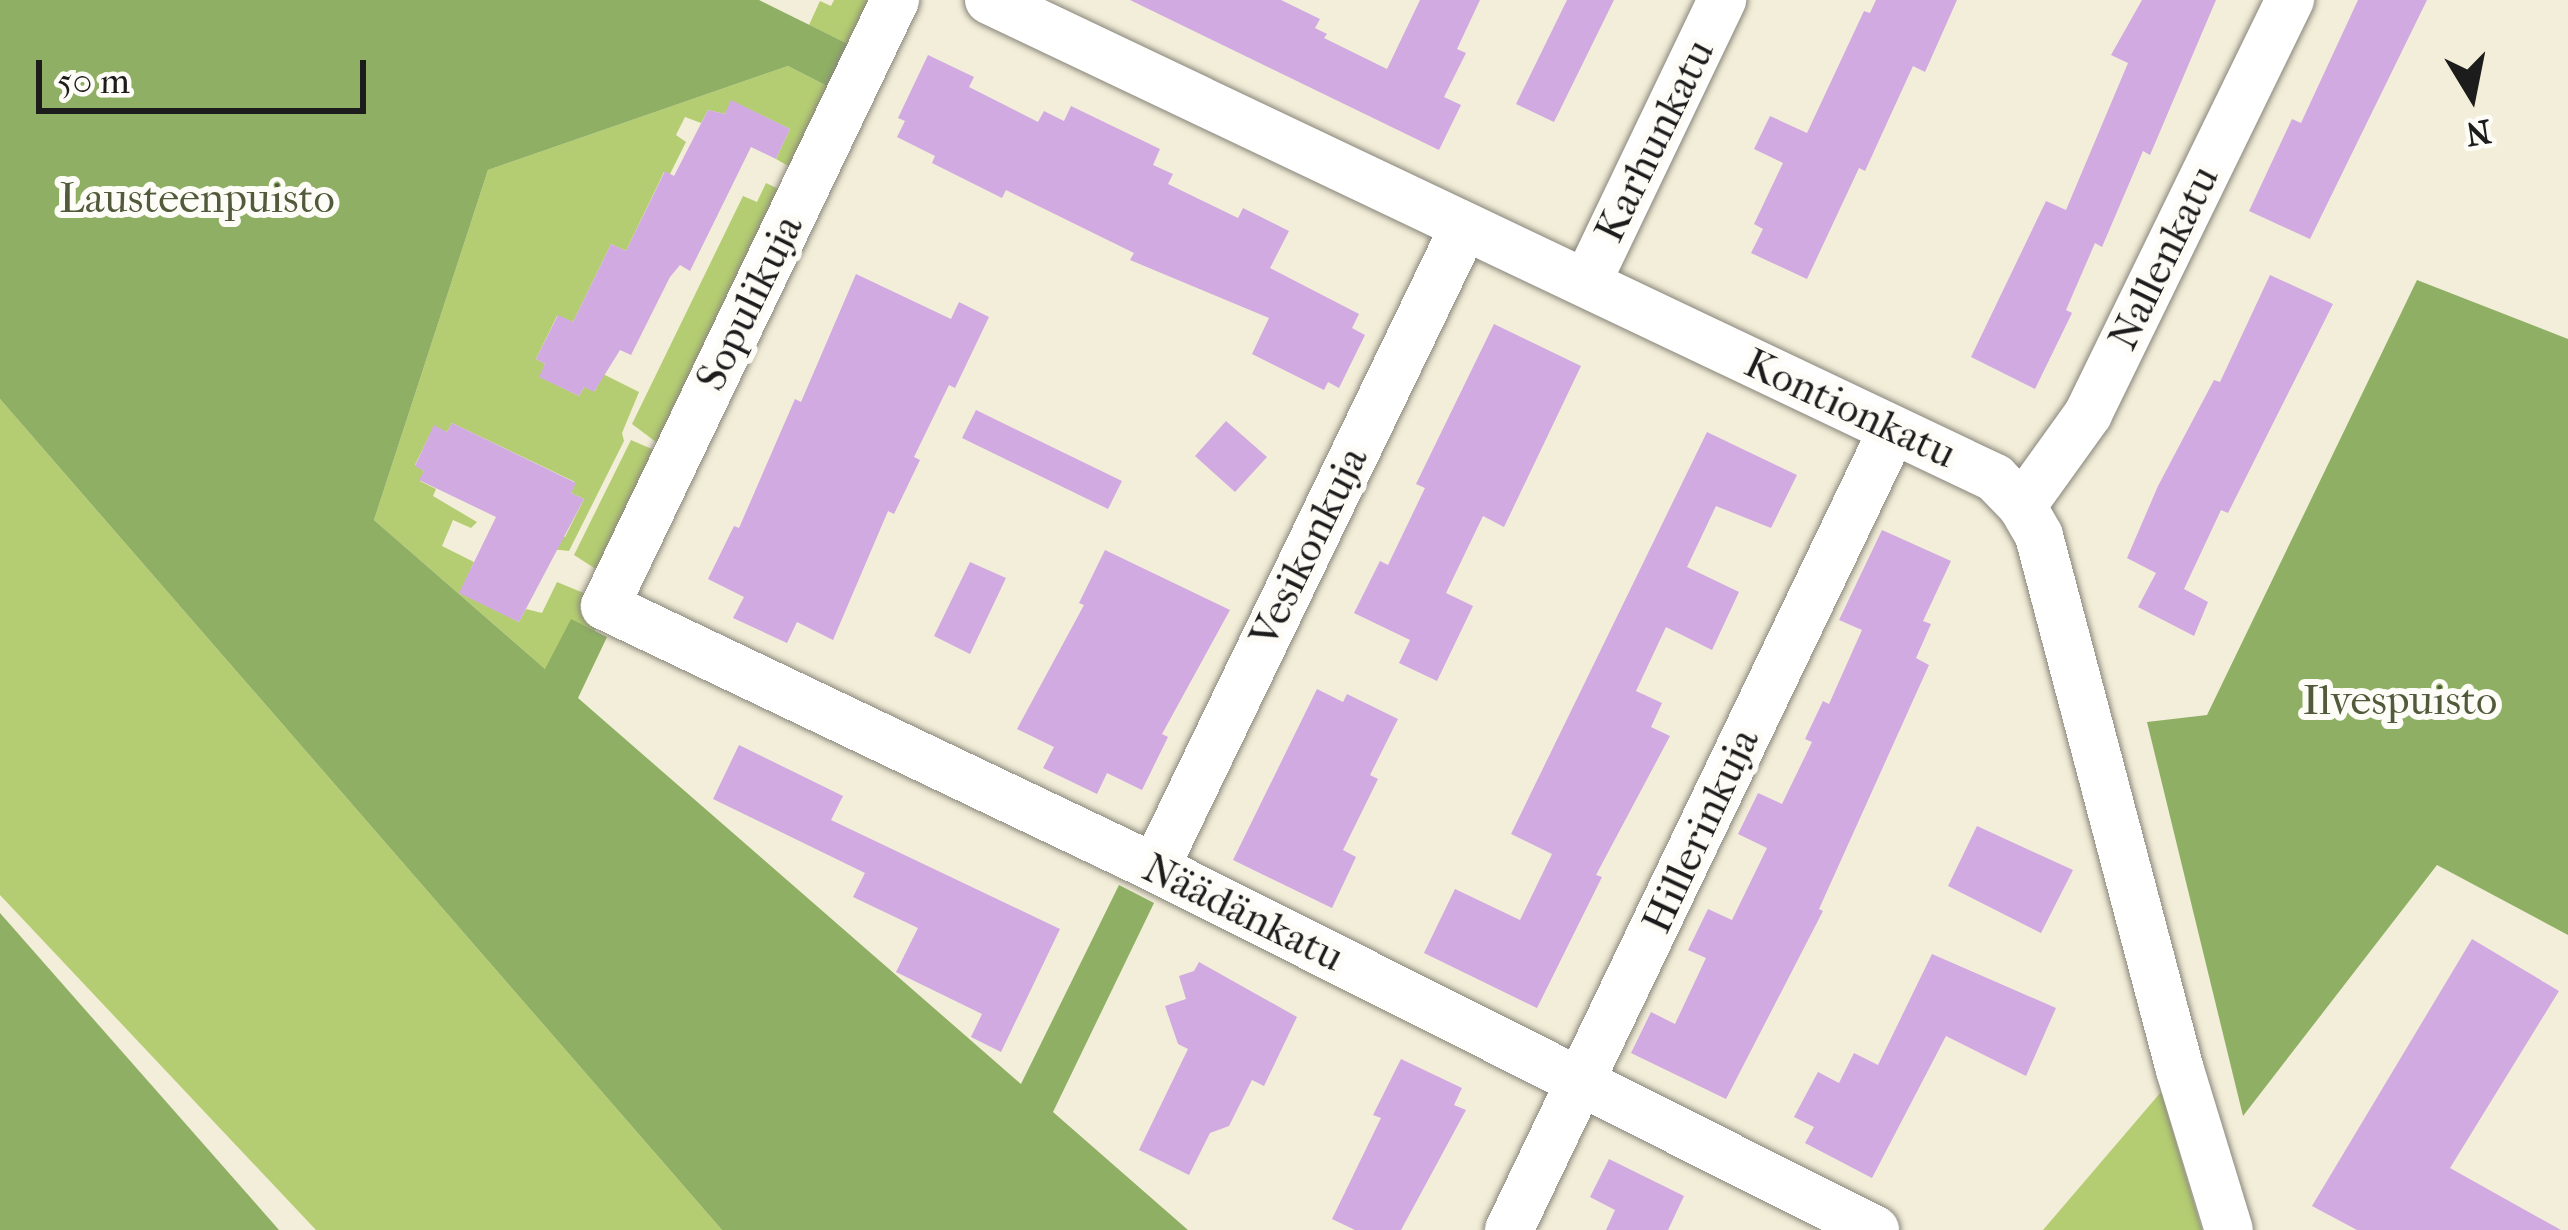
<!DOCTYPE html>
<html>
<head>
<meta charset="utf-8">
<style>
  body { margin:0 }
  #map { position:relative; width:2568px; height:1230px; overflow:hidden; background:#f3eed9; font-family:"IM FELL French Canon",serif }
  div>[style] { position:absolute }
  .green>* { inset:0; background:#b4cd72 }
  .forest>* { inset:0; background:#8fb064 }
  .building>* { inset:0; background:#d0aae1 }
  .roads { filter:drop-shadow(0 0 3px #88857a) drop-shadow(0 0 3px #88857a) }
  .street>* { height:48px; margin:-24px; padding:0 24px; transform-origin:24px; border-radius:24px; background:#fff }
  span { translate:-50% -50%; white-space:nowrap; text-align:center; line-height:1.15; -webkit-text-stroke:12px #fdfcf7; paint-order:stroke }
  .street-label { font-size:42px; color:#1c1c1c }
  .park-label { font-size:42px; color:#515a3a }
  .north { position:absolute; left:2412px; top:36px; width:120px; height:120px; -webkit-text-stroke:9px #fdfcf7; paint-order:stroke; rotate:170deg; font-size:33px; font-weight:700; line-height:48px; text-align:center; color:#1c1c1c }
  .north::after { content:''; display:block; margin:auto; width:42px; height:54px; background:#1c1c1c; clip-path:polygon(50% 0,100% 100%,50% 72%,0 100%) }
  .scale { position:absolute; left:36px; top:60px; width:330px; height:54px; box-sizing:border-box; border:6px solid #1c1c1c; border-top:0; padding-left:15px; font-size:36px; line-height:42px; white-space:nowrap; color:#1c1c1c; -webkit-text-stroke:9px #fdfcf7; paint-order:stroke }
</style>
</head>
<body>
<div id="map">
  <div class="green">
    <i style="clip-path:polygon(834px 0,868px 0,850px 45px,809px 25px,820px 1px,831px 6px)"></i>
    <i style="clip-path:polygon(788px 66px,829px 87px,790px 167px,776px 159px,790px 129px,732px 101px,725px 114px,708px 110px,701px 123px,685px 117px,676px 135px,686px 142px,670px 174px,664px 172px,626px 251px,611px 244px,573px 322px,557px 316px,536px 359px,545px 364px,540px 377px,579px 396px,584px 387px,595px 391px,603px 374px,639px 392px,622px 433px,624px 441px,569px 551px,551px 549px,555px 534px,565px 537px,584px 499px,571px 493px,575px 482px,452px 423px,447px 432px,434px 426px,415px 465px,424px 471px,420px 481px,436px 489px,433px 496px,477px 522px,471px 528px,453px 520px,442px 546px,474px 562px,460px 593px,519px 622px,526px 609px,542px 613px,557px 582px,591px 596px,581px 614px,599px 623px,595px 631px,571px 620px,546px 670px,374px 520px,488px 170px)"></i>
    <i style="clip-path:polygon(766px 183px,787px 193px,664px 448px,632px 424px,743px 196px,757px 202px)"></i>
    <i style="clip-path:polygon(0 399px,722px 1230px,316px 1230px,0 895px)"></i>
    <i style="clip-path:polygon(631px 440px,661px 453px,602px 573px,574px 555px)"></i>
    <i style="clip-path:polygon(2161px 1092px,2202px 1230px,2043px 1230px)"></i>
  </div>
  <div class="forest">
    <i style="clip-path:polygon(0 0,759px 0,850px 45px,829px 87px,788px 66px,488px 170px,374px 520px,545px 669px,571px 619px,607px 637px,578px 698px,1021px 1084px,1119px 885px,1154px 903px,1053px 1112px,1188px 1230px,722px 1230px,0 399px)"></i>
    <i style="clip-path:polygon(2417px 280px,2568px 339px,2568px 935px,2437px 865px,2243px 1116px,2147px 722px,2207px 715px)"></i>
    <i style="clip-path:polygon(0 913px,279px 1230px,0 1230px)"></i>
  </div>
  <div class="building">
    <i style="clip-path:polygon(1130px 0,1281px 0,1320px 19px,1315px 28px,1327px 34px,1324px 38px,1387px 69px,1420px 0,1480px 0,1457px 49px,1466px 53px,1444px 97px,1461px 105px,1439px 150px)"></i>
    <i style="clip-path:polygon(1567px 0,1614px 0,1554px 122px,1516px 104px)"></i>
    <i style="clip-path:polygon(1876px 0,1957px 0,1925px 72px,1913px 66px,1865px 171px,1859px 168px,1807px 279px,1751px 253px,1763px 229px,1754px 224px,1783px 163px,1754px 149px,1770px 116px,1807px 133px,1864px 11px,1870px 13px)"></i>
    <i style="clip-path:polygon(2142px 0,2216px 0,2150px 155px,2143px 151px,2102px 247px,2095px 243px,2066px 310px,2072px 313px,2035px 389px,1971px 357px,2046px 201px,2066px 210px,2128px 63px,2111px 55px)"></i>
    <i style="clip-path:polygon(2358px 0,2427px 0,2310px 239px,2249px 211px,2292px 119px,2301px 123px)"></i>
    <i style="clip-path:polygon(928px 55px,974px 77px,969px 87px,1038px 122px,1044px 111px,1064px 121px,1071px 106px,1160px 149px,1153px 165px,1173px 174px,1168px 184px,1238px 218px,1243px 208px,1289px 231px,1270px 268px,1359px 314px,1352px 328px,1365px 335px,1339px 388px,1328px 382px,1324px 390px,1252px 354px,1269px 318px,1130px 260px,1134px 253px,1006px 190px,1002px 198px,932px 163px,935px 156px,897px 137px,905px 121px,898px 118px)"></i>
    <i style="clip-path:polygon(731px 100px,790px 129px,776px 159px,751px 147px,690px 271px,680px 265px,670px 277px,631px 355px,620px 350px,594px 392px,584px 387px,579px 396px,539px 377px,545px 364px,536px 359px,558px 315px,573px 322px,611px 244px,626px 251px,665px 171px,674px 176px,708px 110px,725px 114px)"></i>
    <i style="clip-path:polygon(856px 274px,951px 319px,959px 302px,989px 317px,955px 388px,949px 385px,914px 457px,920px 460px,894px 514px,888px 511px,833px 640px,797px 622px,787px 643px,733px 618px,744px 597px,708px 579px,734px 526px,739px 528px,795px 399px,801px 402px)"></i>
    <i style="clip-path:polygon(2270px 275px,2333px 304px,2228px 513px,2221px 510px,2184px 589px,2208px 602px,2194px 636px,2138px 607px,2156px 573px,2127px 558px,2158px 486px,2214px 380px,2220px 382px)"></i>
    <i style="clip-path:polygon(1494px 324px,1581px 366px,1504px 527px,1483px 516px,1446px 593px,1473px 606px,1437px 681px,1399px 663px,1410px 640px,1354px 613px,1380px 561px,1388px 565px,1425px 488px,1416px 484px)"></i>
    <i style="clip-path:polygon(976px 410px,1122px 481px,1108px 509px,962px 438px)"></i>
    <i style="clip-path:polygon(1226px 421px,1267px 457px,1235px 492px,1195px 456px)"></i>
    <i style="clip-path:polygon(452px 423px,576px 483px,571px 493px,584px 499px,519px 622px,459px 593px,496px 517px,419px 480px,424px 471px,415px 466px,434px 425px,447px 432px)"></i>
    <i style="clip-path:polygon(1707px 432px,1797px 475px,1771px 528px,1716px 506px,1687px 567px,1739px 592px,1712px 650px,1666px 627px,1636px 691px,1662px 703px,1651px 727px,1670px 736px,1596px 875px,1602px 877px,1537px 1008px,1424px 953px,1455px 889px,1520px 920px,1552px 854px,1511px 834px)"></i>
    <i style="clip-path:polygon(1882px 530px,1951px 561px,1923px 621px,1931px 624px,1916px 658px,1929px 665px,1819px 909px,1823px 911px,1726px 1099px,1631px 1053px,1651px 1012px,1675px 1024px,1706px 958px,1688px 950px,1708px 909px,1732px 920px,1767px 848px,1738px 834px,1758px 793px,1782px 804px,1812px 742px,1805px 739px,1823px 701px,1829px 704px,1862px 630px,1839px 620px)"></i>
    <i style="clip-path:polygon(1105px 550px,1230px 610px,1162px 734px,1168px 737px,1142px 790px,1107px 773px,1097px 794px,1043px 768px,1054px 747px,1017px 729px,1084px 605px,1079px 603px)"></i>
    <i style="clip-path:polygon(970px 562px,1006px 578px,970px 654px,934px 636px)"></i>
    <i style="clip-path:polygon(1317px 689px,1343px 702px,1347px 694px,1398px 719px,1370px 775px,1378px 779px,1343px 850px,1356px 857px,1332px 908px,1233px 860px)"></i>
    <i style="clip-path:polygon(739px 745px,843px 796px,831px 820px,1060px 929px,1001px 1052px,971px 1037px,982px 1014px,896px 972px,918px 928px,853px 897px,865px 873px,713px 799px)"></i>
    <i style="clip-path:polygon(1977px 826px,2073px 870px,2041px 933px,1948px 886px)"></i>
    <i style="clip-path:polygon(2472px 939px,2559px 991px,2450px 1168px,2561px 1230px,2357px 1230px,2312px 1206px)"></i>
    <i style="clip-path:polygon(1932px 954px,2056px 1008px,2026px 1076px,1946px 1036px,1872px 1178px,1805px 1143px,1814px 1127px,1794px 1117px,1818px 1072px,1839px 1083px,1854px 1053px,1878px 1065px)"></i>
    <i style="clip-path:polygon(1199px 962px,1297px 1017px,1264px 1086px,1252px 1080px,1229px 1126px,1210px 1133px,1189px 1175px,1139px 1150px,1188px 1049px,1178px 1044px,1165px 1006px,1186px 999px,1179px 976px,1194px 971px)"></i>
    <i style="clip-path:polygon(1401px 1059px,1462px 1088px,1454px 1105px,1466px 1110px,1401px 1230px,1355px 1230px,1332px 1219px,1381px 1118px,1373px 1115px)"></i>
    <i style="clip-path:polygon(1609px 1159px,1684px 1196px,1668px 1230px,1606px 1230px,1615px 1210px,1590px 1197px)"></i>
  </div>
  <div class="roads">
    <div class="street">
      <i style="left:895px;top:0;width:672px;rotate:115.57deg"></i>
      <i style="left:605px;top:606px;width:609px;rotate:25.47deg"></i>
      <i style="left:1155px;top:868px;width:806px;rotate:26.69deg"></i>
      <i style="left:989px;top:0;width:1114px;rotate:25.41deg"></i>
      <i style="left:1995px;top:478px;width:39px;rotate:46deg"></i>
      <i style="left:2022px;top:506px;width:34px;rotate:60deg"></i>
      <i style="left:2039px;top:536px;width:552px;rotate:75.21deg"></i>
      <i style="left:2180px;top:1070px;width:167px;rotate:73deg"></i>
      <i style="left:1587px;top:282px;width:313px;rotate:-64.4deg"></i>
      <i style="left:2022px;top:506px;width:113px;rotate:-54.3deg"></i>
      <i style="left:2088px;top:414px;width:461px;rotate:-64deg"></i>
      <i style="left:1155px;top:868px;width:712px;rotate:-64.26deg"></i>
      <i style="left:1509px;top:1230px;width:886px;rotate:-64.39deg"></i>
    </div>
  </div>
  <div class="street-label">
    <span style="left:1655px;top:141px;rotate:-64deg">Karhunkatu</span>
    <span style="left:2164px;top:258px;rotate:-64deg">Nallenkatu</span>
    <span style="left:750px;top:303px;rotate:-64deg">Sopulikuja</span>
    <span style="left:1850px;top:409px;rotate:25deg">Kontionkatu</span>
    <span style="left:1309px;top:547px;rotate:-64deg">Vesikonkuja</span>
    <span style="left:1701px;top:831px;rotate:-65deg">Hillerinkuja</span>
    <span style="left:1243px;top:913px;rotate:26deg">Näädänkatu</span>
  </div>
  <div class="park-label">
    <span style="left:197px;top:199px">Lausteenpuisto</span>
    <span style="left:2400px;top:701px">Ilvespuisto</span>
  </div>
  <div class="north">N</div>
  <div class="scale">50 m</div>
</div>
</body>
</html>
